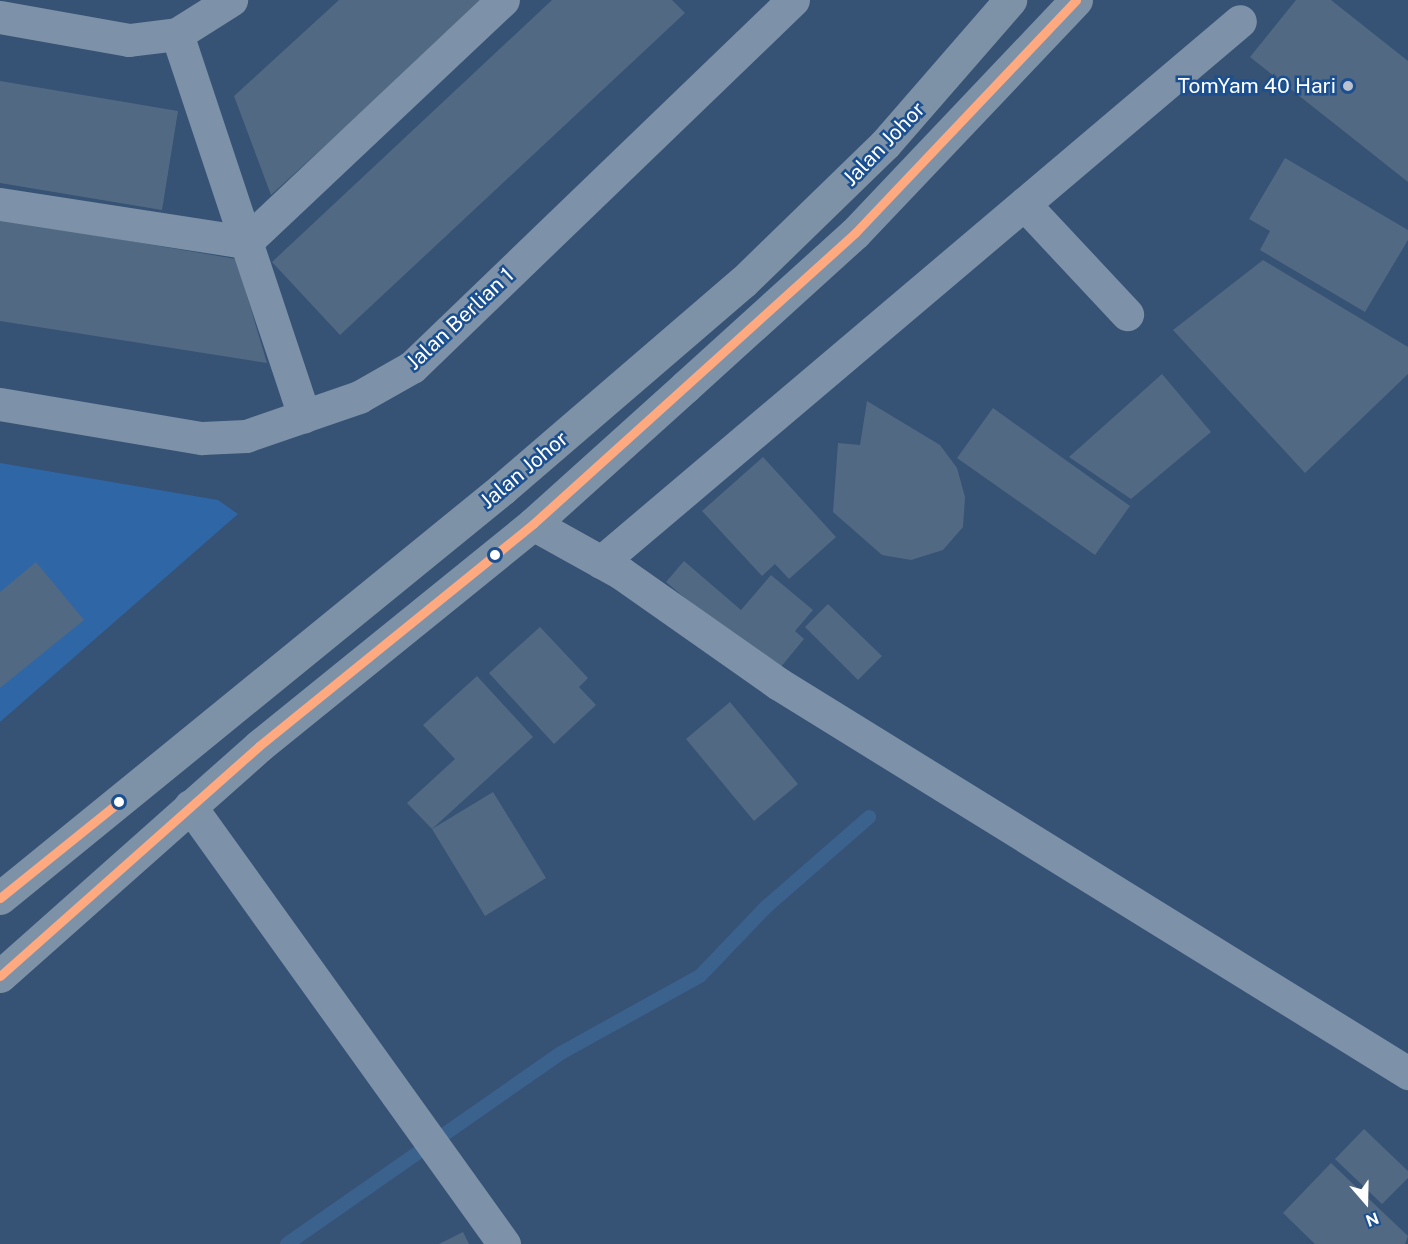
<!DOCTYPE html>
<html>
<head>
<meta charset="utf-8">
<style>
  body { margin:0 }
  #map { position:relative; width:1408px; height:1244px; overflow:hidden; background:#365274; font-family:"Public Sans",sans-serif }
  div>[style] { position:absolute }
  .green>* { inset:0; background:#2f66a5 }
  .stream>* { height:14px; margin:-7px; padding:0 7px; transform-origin:7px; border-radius:7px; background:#3b618d }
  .building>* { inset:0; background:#526984 }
  .minor>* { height:33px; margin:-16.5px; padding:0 16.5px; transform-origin:16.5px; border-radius:16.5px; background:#7d92a8 }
  .highway>* { height:33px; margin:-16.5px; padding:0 16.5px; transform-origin:16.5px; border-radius:16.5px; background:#7e92a7 }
  .bus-1>* { height:9px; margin:-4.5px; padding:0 4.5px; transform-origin:4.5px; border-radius:4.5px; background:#ffa980 }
  .dots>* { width:16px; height:16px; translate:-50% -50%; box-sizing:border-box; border:3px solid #1b4f8f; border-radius:50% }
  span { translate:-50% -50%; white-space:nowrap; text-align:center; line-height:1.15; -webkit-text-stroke:5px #1b4f8f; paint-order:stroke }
  .poi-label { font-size:21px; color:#fff }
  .right { translate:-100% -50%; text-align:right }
  .street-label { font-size:21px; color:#fff }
  .north { position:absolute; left:1336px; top:1172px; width:60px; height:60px; -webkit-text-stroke:4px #1b4f8f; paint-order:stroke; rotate:160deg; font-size:16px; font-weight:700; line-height:24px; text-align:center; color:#fff }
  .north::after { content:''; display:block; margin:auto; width:21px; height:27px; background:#fff; clip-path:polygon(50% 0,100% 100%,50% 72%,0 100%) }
</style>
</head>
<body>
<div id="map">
  <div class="green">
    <i style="clip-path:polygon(0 463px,218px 500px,238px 514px,0 722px)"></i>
  </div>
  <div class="stream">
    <i style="left:287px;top:1244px;width:334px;rotate:-34.9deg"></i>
    <i style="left:561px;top:1053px;width:159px;rotate:-29deg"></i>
    <i style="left:700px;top:976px;width:95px;rotate:-46.3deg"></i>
    <i style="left:766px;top:907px;width:137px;rotate:-41.1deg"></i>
  </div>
  <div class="building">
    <i style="clip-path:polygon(339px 0,485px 0,271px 195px,234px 96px)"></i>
    <i style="clip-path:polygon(552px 0,672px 0,685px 13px,340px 335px,272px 262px)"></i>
    <i style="clip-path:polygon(1296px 0,1331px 0,1408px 61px,1408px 182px,1250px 57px)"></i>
    <i style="clip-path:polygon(0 81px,178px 111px,162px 210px,0 183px)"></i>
    <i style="clip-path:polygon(1285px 158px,1408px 230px,1408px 240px,1365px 312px,1260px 250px,1270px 231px,1249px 219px)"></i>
    <i style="clip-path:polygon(0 219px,236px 259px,267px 363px,0 321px)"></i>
    <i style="clip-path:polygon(1263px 260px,1408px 347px,1408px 374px,1305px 473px,1173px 330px)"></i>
    <i style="clip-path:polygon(1162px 374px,1211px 432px,1131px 499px,1069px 457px)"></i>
    <i style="clip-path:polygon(867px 401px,940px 445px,957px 468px,965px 497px,963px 527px,943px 550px,911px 560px,882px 555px,833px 512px,838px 443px,860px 445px)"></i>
    <i style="clip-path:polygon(993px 408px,1130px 506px,1095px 555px,957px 458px)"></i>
    <i style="clip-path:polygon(763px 457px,836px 537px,789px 579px,775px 564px,762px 576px,702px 511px)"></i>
    <i style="clip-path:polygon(684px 561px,741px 610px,771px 575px,813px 610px,795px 631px,804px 639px,775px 674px,666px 582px)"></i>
    <i style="clip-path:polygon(36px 562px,84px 620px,0 688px,0 592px)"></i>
    <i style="clip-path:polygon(828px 604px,882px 656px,858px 680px,805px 627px)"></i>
    <i style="clip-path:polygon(540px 627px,588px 678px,579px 687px,596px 705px,554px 744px,489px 673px)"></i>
    <i style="clip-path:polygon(477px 676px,533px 737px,432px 829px,407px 803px,455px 759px,423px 725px)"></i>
    <i style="clip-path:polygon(730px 702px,798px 784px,754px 821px,686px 739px)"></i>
    <i style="clip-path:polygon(493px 792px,546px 878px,485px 916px,432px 829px)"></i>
    <i style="clip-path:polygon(1364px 1129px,1408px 1171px,1408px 1178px,1382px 1204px,1335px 1159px)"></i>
    <i style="clip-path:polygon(1331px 1163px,1408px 1236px,1405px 1244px,1315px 1244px,1283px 1213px)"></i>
    <i style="clip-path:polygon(463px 1232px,469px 1244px,439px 1244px)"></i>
  </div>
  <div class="minor">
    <i style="left:0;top:17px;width:131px;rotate:10.1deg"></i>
    <i style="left:129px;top:40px;width:48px;rotate:-7.1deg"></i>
    <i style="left:177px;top:34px;width:64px;rotate:-32.2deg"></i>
    <i style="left:177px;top:34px;width:403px;rotate:71.6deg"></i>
    <i style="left:0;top:204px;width:249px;rotate:8.8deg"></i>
    <i style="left:246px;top:242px;width:353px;rotate:-43.3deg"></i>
    <i style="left:1024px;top:204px;width:151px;rotate:46.9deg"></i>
    <i style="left:0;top:404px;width:205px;rotate:9.6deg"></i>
    <i style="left:202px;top:438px;width:44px;rotate:-2.6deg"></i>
    <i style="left:246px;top:436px;width:120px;rotate:-19deg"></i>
    <i style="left:359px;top:397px;width:61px;rotate:-29.5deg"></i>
    <i style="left:412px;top:367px;width:529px;rotate:-43.93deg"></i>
    <i style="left:533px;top:524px;width:101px;rotate:29.1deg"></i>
    <i style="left:621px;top:573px;width:193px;rotate:35.1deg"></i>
    <i style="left:779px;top:684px;width:740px;rotate:31.73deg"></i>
    <i style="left:601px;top:562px;width:837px;rotate:-40.25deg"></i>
    <i style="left:190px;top:806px;width:539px;rotate:54.36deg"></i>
  </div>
  <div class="highway">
    <i style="left:0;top:898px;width:648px;rotate:-39.17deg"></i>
    <i style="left:502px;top:489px;width:318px;rotate:-40.7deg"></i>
    <i style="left:743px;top:282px;width:198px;rotate:-44.2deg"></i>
    <i style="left:885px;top:144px;width:191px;rotate:-49deg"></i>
    <i style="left:0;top:976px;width:346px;rotate:-41.6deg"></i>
    <i style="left:259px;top:746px;width:353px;rotate:-39deg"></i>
    <i style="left:533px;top:524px;width:205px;rotate:-42deg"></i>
    <i style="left:685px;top:387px;width:229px;rotate:-42.2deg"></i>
    <i style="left:855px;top:233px;width:321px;rotate:-46.5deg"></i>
  </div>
  <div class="bus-1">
    <i style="left:0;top:898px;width:153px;rotate:-38.9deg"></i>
    <i style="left:0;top:976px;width:346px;rotate:-41.6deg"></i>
    <i style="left:259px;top:746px;width:353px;rotate:-39deg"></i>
    <i style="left:533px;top:524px;width:434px;rotate:-42.1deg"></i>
    <i style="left:855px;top:233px;width:321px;rotate:-46.5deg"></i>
  </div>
  <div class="dots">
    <i style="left:1348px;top:86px;background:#b9c2ce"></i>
    <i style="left:495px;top:555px;background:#fff"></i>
    <i style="left:119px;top:802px;background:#fff"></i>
  </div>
  <div class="poi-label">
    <span class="right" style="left:1336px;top:86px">TomYam 40 Hari</span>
  </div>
  <div class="street-label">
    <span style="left:884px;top:144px;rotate:-46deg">Jalan Johor</span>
    <span style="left:460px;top:319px;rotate:-43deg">Jalan Berlian 1</span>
    <span style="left:524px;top:470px;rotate:-40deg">Jalan Johor</span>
  </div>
  <div class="north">N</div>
</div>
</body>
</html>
